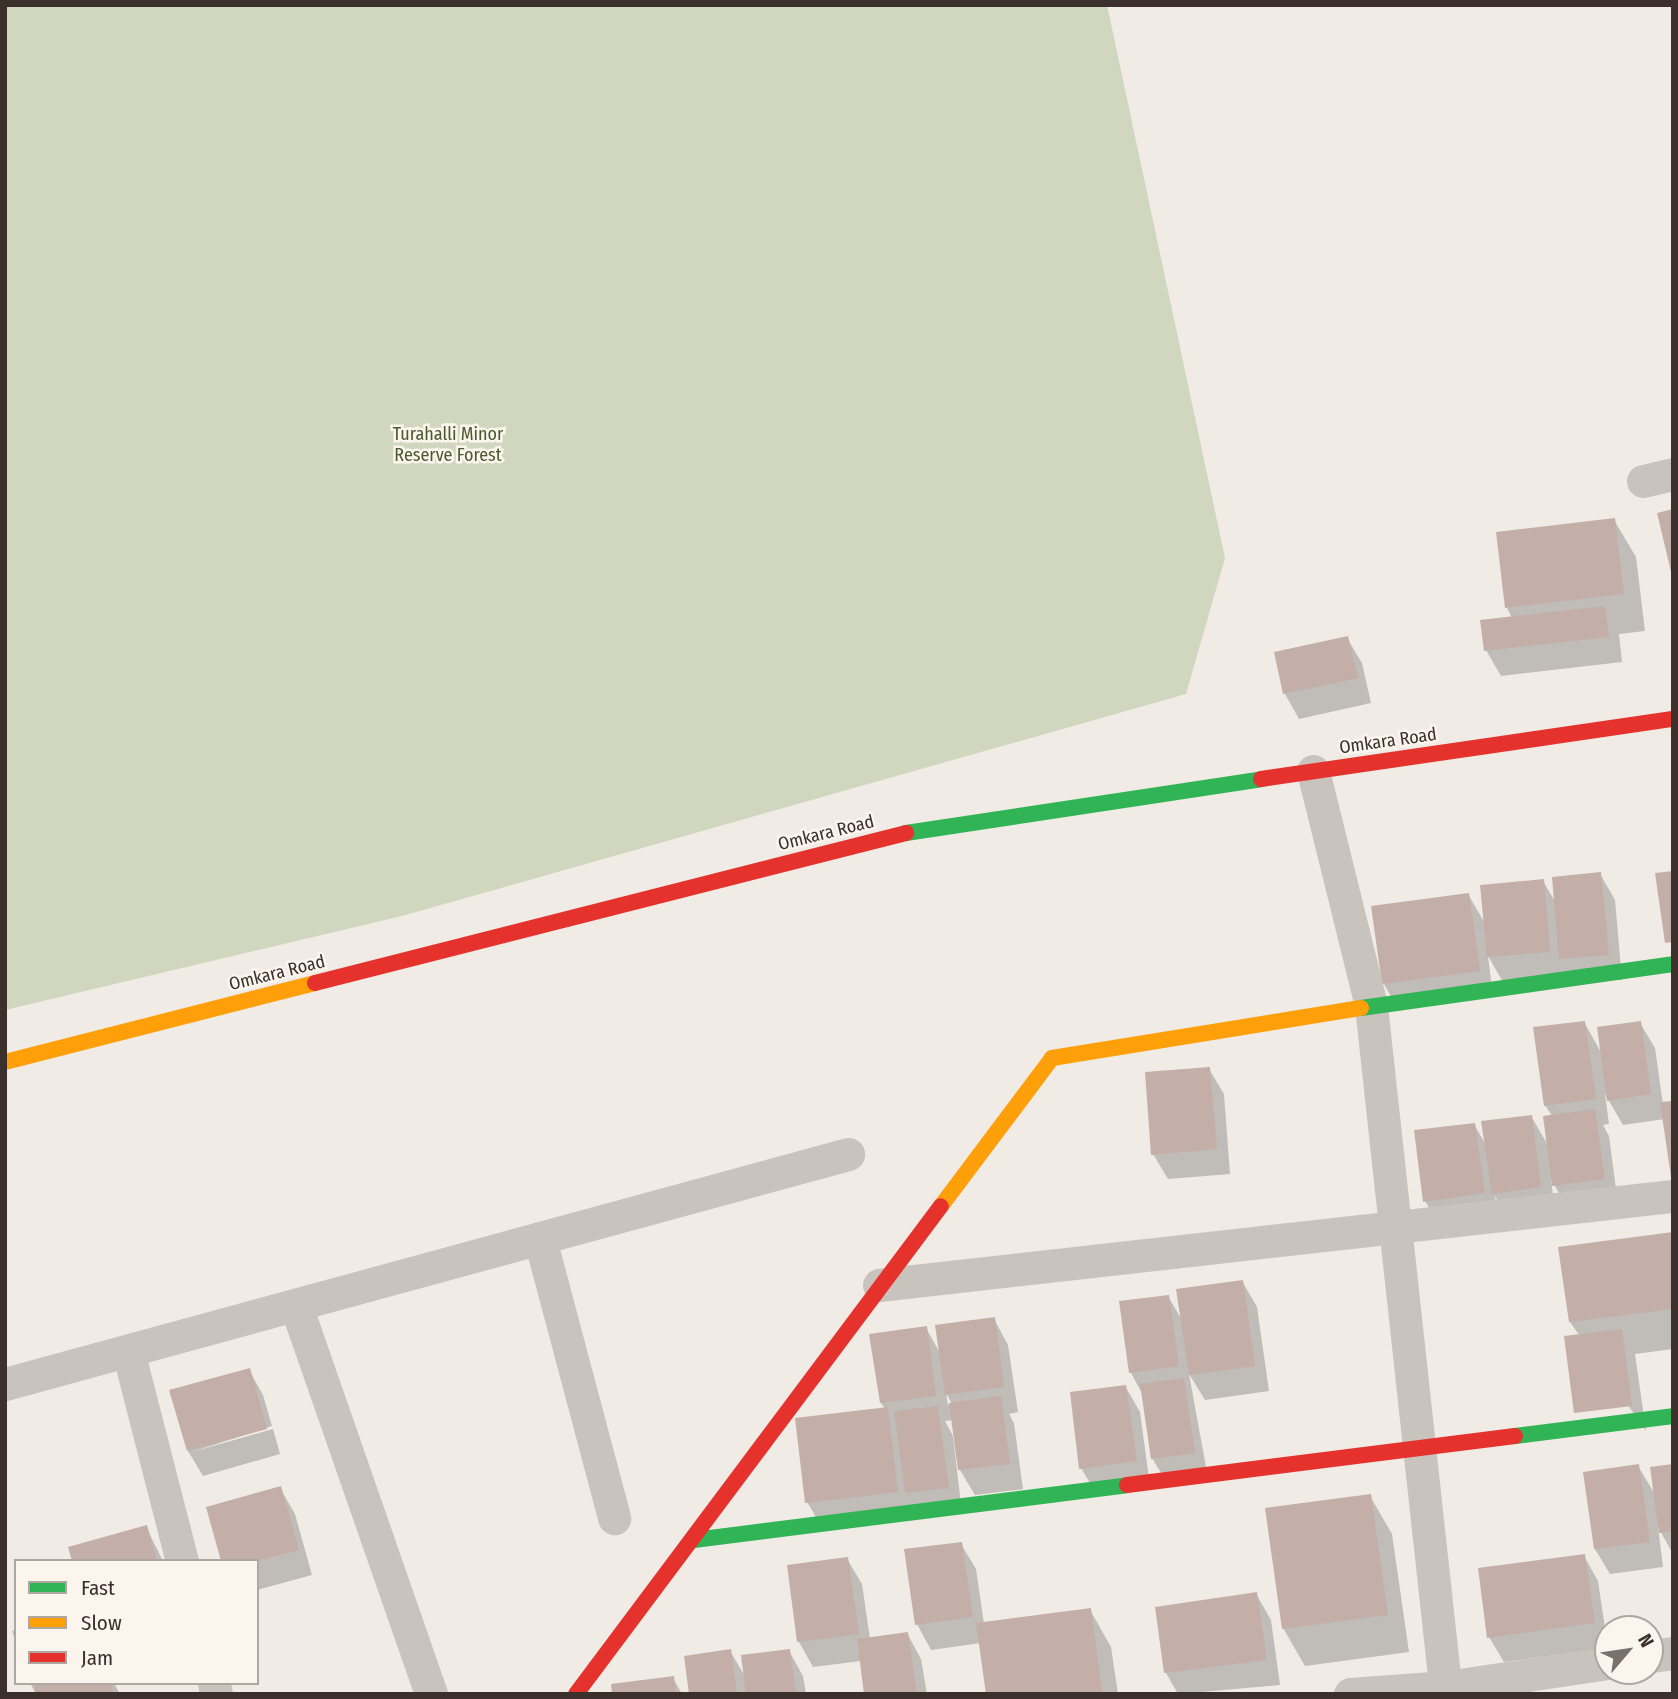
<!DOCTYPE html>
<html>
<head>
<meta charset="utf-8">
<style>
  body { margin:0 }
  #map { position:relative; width:1678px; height:1699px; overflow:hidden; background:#f0ebe5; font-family:"Fira Sans Condensed",sans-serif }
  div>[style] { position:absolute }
  .green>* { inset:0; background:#d1d6bf }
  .shadow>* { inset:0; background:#0003 }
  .building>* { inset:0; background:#c3afa7 }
  .street>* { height:33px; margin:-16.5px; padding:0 16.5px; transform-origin:16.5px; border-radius:16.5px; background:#c9c3be }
  .fast>* { height:16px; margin:-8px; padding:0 8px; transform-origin:8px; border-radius:8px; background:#30b455 }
  .slow>* { height:16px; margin:-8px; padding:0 8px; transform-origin:8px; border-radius:8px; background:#ff9f0a }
  .jam>* { height:16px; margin:-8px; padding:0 8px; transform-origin:8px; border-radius:8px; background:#e5322d }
  span { translate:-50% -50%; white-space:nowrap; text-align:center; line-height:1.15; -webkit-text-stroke:5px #fbf5ee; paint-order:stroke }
  .park-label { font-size:18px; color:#4a5a2e }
  .street-label { font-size:18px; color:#3b302b }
  .frame { position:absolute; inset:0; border:7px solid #3b302b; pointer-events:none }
  .legend { position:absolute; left:14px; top:1559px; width:245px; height:126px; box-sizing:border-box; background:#fbf5ee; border:2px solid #aea6a0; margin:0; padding:9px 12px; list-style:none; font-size:21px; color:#3b302b }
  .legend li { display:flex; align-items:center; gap:14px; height:35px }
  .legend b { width:35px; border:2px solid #aea6a0 }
  .north { position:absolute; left:1594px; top:1615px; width:70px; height:70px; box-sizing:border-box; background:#fbf5ee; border:2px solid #aea6a0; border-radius:50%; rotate:61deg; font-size:19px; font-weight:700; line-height:28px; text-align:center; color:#3b302b }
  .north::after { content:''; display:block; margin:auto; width:24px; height:32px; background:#7a716c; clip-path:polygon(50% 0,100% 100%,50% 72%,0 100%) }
</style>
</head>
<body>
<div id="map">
  <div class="green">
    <i style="clip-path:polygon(5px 5px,1107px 5px,1225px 558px,1186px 694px,402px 916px,5px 1010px)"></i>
  </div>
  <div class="shadow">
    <i style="clip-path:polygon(1614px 520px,1636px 557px,1645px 631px,1619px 634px,1622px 662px,1501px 676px,1486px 650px,1512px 618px,1507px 608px,1498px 534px)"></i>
    <i style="clip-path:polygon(1347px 638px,1362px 663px,1371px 703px,1299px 719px,1285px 694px,1276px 653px)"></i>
    <i style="clip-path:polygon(1600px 874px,1615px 900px,1622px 980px,1503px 982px,1488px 956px,1493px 996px,1398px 1009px,1384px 984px,1468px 894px,1486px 925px,1543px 881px,1556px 903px)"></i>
    <i style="clip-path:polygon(1584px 1022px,1602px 1054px,1640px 1023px,1655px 1048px,1665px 1119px,1623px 1125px,1605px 1094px,1609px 1124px,1603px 1125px,1609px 1136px,1618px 1204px,1569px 1211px,1551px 1179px,1555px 1212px,1508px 1219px,1495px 1196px,1498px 1218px,1440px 1226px,1425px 1201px,1474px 1124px,1487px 1147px,1531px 1116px,1549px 1147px,1552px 1116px,1545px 1105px)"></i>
    <i style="clip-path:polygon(1209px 1069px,1224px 1094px,1230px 1174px,1168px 1179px,1153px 1154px)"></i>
    <i style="clip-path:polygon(1673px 1234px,1673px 1349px,1635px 1354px,1646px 1431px,1570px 1322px,1560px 1249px)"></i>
    <i style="clip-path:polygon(1242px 1281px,1257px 1307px,1269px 1391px,1205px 1400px,1189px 1374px,1208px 1478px,1167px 1483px,1152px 1458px,1143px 1395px,1131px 1373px,1168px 1296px,1183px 1322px)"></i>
    <i style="clip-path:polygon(evenodd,994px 1319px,1008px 1345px,1018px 1412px,1009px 1414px,1014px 1423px,1023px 1489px,975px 1495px,960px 1470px,953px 1420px,945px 1421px,953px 1436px,962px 1513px,822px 1527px,807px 1502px,885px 1409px,881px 1403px,926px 1328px,940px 1353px,994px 1319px,946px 1393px,952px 1404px,948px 1405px,946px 1393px)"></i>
    <i style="clip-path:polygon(249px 1370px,263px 1395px,272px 1426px,192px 1452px,273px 1429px,280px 1454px,203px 1476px,188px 1451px)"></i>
    <i style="clip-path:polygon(1125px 1386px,1140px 1412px,1150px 1486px,1096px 1493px,1081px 1468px)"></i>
    <i style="clip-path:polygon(1638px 1466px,1656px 1496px,1673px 1466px,1673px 1554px,1658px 1527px,1663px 1567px,1610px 1574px,1595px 1549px)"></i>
    <i style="clip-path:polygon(280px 1488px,295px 1514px,312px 1575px,257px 1590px,257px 1561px)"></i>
    <i style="clip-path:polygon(1370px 1496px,1392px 1534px,1409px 1652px,1305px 1666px,1283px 1628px)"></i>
    <i style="clip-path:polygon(146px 1527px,163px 1561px,73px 1561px)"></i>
    <i style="clip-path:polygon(961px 1544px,976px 1569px,984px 1624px,1090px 1610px,1111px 1647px,1118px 1694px,988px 1694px,981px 1643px,931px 1650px,917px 1624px)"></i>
    <i style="clip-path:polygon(1584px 1556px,1598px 1581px,1608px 1648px,1504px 1662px,1489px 1637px)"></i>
    <i style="clip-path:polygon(847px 1559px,862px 1584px,870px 1639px,907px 1633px,921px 1659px,927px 1694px,866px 1694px,861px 1661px,813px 1667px,799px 1642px)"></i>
    <i style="clip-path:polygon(1256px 1594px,1271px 1620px,1280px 1685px,1178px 1694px,1166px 1673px,1157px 1608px)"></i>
    <i style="clip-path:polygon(16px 1630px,16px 1643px,12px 1631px)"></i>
    <i style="clip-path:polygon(730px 1651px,746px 1678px,789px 1651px,803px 1676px,806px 1694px,691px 1694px)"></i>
    <i style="clip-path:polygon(673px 1678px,682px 1694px,614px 1694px)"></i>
    <i style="clip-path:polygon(30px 1683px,114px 1683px,120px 1694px,36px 1694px)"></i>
  </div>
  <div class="building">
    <i style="clip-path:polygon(1673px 509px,1673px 576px,1672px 576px,1657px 513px)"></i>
    <i style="clip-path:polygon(1615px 518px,1624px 594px,1505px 608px,1496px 532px)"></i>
    <i style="clip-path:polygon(1605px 606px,1609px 637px,1484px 651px,1480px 620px)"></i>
    <i style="clip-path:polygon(1348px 636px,1358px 678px,1283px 694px,1274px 652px)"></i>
    <i style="clip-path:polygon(1673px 871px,1673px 942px,1665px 943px,1655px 873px)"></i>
    <i style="clip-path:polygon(1601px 872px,1609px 955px,1559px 959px,1552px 877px)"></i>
    <i style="clip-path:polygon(1544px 879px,1550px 952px,1487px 957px,1480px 885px)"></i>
    <i style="clip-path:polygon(1469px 893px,1480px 971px,1382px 984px,1371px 906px)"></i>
    <i style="clip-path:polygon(1585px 1021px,1596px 1099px,1544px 1106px,1533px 1027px)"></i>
    <i style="clip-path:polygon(1641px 1021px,1651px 1094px,1607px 1101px,1597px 1027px)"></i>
    <i style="clip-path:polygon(1210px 1067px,1217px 1149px,1151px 1155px,1145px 1072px)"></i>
    <i style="clip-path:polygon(1673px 1101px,1673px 1177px,1671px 1177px,1660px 1102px)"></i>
    <i style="clip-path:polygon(1595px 1109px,1605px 1179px,1552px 1186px,1543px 1116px)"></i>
    <i style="clip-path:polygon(1532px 1115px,1541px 1187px,1492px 1194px,1481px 1121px)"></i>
    <i style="clip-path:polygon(1475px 1123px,1485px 1193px,1423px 1202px,1414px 1130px)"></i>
    <i style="clip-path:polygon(1673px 1232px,1673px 1309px,1569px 1322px,1558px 1247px)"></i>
    <i style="clip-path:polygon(1243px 1280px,1255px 1366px,1189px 1375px,1176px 1289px)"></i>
    <i style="clip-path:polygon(1169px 1295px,1179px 1366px,1129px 1373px,1119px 1301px)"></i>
    <i style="clip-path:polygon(995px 1317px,1004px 1387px,945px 1395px,935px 1325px)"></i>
    <i style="clip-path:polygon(927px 1326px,936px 1396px,880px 1403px,869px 1334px)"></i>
    <i style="clip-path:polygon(1622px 1329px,1632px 1406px,1574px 1413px,1564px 1336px)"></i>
    <i style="clip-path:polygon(250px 1368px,267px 1429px,187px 1451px,169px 1390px)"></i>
    <i style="clip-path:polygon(1184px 1378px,1195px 1453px,1151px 1459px,1140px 1384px)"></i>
    <i style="clip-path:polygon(1126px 1385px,1137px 1461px,1079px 1469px,1070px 1392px)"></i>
    <i style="clip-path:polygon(1001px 1396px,1010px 1464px,958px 1470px,949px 1403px)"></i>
    <i style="clip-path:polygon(938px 1406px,949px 1488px,905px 1493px,894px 1411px)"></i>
    <i style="clip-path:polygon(888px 1407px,898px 1492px,805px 1503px,795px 1418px)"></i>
    <i style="clip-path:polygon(1639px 1464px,1650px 1542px,1594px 1549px,1583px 1472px)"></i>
    <i style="clip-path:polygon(1673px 1464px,1673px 1531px,1659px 1533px,1650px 1467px)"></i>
    <i style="clip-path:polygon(281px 1486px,299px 1550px,257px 1561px,221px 1561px,206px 1507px)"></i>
    <i style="clip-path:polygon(1371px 1494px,1388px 1615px,1282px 1629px,1265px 1508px)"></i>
    <i style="clip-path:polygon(147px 1525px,157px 1561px,72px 1561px,68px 1547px)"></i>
    <i style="clip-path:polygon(962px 1542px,973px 1617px,915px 1625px,904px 1549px)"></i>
    <i style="clip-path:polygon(1585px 1554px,1595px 1623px,1487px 1638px,1478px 1568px)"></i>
    <i style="clip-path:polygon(848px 1557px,859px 1634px,797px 1642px,787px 1565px)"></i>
    <i style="clip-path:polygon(1257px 1592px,1267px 1660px,1164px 1673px,1155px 1607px)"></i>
    <i style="clip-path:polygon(1091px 1608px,1102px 1692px,986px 1694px,976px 1623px)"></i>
    <i style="clip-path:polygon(908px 1632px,917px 1694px,864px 1694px,857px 1639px)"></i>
    <i style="clip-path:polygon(731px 1649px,737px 1694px,689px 1694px,684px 1656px)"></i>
    <i style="clip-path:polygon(790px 1649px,796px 1694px,746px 1694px,741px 1655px)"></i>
    <i style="clip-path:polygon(674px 1676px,676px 1694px,612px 1694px,611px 1684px)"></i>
    <i style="clip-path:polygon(48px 1683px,111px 1683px,114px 1694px,36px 1694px,34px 1687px)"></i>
  </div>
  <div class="street">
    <i style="left:1643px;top:481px;width:31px;rotate:-13deg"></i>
    <i style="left:1313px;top:771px;width:242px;rotate:76.1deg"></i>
    <i style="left:1371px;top:1006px;width:692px;rotate:83.78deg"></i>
    <i style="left:540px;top:1239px;width:289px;rotate:75.1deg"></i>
    <i style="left:879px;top:1285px;width:799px;rotate:-6.4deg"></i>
    <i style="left:296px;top:1306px;width:411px;rotate:70.8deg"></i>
    <i style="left:128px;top:1351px;width:217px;rotate:75.6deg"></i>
    <i style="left:5px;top:1384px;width:874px;rotate:-15.26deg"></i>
    <i style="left:1650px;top:1656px;width:23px;rotate:-7deg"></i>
    <i style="left:214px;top:1683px;width:11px;rotate:80deg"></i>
    <i style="left:1350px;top:1694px;width:96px;rotate:-4.2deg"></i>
    <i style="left:1446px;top:1687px;width:164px;rotate:-8.4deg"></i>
  </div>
  <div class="fast">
    <i style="left:906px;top:833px;width:359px;rotate:-8.6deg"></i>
    <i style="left:1361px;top:1008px;width:315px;rotate:-8deg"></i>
    <i style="left:1515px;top:1436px;width:159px;rotate:-7.2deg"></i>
    <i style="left:694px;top:1540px;width:436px;rotate:-7.2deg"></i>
  </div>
  <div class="slow">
    <i style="left:5px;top:1062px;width:320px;rotate:-14.3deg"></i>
    <i style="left:941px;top:1206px;width:185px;rotate:-53.1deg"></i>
    <i style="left:1052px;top:1058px;width:313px;rotate:-9.2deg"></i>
  </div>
  <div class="jam">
    <i style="left:1261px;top:779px;width:416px;rotate:-8.3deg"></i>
    <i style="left:315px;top:983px;width:610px;rotate:-14.24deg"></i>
    <i style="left:1127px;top:1485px;width:391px;rotate:-7.2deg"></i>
    <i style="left:576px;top:1694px;width:609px;rotate:-53.21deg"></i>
  </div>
  <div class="park-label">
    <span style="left:448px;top:445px">Turahalli Minor<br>Reserve Forest</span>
  </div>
  <div class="street-label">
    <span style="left:1388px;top:741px;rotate:-8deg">Omkara Road</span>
    <span style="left:826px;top:833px;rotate:-14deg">Omkara Road</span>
    <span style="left:277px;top:973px;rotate:-14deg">Omkara Road</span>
  </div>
  <div class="frame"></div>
  <ul class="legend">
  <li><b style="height:9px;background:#30b455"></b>Fast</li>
  <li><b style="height:9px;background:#ff9f0a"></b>Slow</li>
  <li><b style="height:9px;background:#e5322d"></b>Jam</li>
  </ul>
  <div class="north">N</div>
</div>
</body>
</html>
